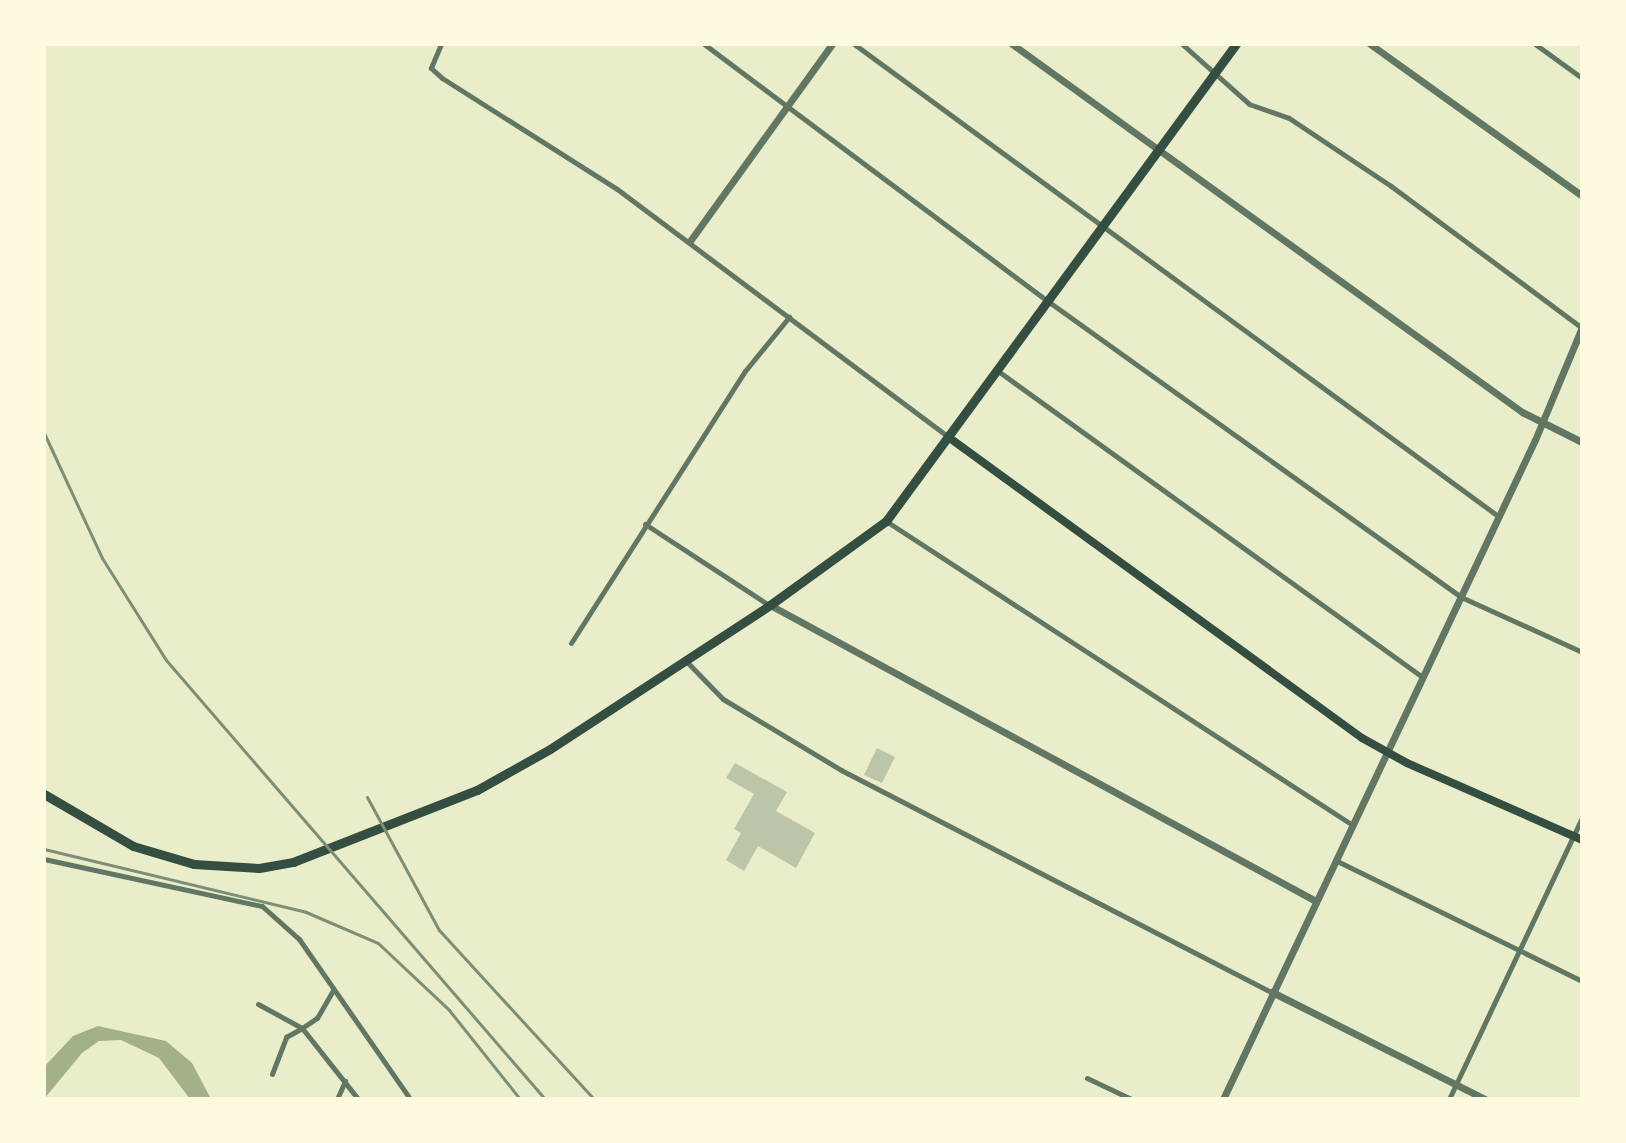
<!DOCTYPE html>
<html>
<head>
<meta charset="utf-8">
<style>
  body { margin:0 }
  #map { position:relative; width:1626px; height:1143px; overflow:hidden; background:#e9edc9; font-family:"Roboto Condensed",sans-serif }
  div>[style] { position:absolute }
  .water>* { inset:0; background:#a3b18a }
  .building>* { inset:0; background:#bcc5a7 }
  .minor>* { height:5px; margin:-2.5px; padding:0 2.5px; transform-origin:2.5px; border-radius:2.5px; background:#617663 }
  .tertiary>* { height:7px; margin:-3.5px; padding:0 3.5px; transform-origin:3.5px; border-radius:3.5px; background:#617663 }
  .secondary>* { height:8px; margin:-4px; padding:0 4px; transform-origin:4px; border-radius:4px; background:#344e41 }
  .primary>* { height:9px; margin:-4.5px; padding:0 4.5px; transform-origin:4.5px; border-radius:4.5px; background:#344e41 }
  .rail>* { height:3px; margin:-1.5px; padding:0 1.5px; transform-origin:1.5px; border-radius:1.5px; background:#7c8e77 }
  span { translate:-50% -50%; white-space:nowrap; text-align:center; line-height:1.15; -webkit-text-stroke:6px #fefae0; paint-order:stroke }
  .frame { position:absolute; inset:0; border:46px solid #fefae0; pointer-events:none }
</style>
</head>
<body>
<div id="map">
  <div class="water">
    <i style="clip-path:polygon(98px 1026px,166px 1041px,192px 1063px,211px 1099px,190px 1099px,159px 1058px,121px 1040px,99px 1041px,82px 1053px,44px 1099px,44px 1067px,73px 1036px)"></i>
  </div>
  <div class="building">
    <i style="clip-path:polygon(877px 748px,895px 757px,882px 783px,864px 775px)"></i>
    <i style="clip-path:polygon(735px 763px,787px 792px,776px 811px,815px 833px,796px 868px,758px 846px,744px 871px,726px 860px,741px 833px,734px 829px,754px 794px,726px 778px)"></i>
  </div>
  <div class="minor">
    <i style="left:441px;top:44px;width:26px;rotate:113deg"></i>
    <i style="left:431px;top:68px;width:15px;rotate:42deg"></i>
    <i style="left:442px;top:78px;width:207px;rotate:32.4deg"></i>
    <i style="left:617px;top:189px;width:412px;rotate:36.8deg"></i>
    <i style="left:704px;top:44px;width:431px;rotate:36.8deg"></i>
    <i style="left:1049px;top:302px;width:507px;rotate:35.6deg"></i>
    <i style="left:1461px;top:597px;width:133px;rotate:24.4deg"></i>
    <i style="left:854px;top:44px;width:798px;rotate:36.24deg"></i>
    <i style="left:1182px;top:44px;width:90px;rotate:41.8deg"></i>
    <i style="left:1249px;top:104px;width:42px;rotate:19.3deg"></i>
    <i style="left:1289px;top:118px;width:123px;rotate:33.7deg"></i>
    <i style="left:1391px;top:186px;width:238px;rotate:36.6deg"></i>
    <i style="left:1535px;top:44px;width:58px;rotate:35.9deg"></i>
    <i style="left:998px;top:371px;width:521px;rotate:35.79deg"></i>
    <i style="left:886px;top:521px;width:555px;rotate:33.09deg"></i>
    <i style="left:645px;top:524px;width:148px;rotate:33.2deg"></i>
    <i style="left:571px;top:643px;width:323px;rotate:-57.4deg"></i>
    <i style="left:745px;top:371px;width:70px;rotate:-50.8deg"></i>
    <i style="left:685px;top:660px;width:54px;rotate:45.7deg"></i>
    <i style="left:723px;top:699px;width:138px;rotate:31deg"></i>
    <i style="left:841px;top:770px;width:485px;rotate:27.3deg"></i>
    <i style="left:44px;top:859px;width:223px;rotate:12.2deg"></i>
    <i style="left:262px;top:906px;width:50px;rotate:41.7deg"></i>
    <i style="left:299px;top:939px;width:195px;rotate:55.2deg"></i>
    <i style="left:1335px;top:860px;width:275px;rotate:26.1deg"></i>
    <i style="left:258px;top:1004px;width:50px;rotate:28.6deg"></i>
    <i style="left:302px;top:1028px;width:18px;rotate:-34deg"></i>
    <i style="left:317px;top:1018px;width:32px;rotate:-60deg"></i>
    <i style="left:272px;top:1074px;width:40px;rotate:-69deg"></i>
    <i style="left:286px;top:1037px;width:18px;rotate:-29deg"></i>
    <i style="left:302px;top:1028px;width:90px;rotate:51.7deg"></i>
    <i style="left:1087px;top:1078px;width:49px;rotate:25.5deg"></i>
    <i style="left:337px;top:1099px;width:20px;rotate:-66deg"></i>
    <i style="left:1449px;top:1099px;width:312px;rotate:-64.7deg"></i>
  </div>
  <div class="tertiary">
    <i style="left:1012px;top:44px;width:629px;rotate:35.81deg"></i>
    <i style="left:1522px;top:412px;width:67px;rotate:26.6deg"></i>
    <i style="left:1370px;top:44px;width:261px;rotate:35.6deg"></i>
    <i style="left:690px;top:241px;width:243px;rotate:-54.2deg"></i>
    <i style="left:770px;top:605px;width:619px;rotate:28.47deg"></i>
    <i style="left:1272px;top:992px;width:238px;rotate:26.7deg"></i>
    <i style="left:1223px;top:1099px;width:729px;rotate:-64.67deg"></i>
    <i style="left:1535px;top:440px;width:122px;rotate:-67.4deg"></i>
  </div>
  <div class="secondary">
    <i style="left:951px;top:439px;width:508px;rotate:36.04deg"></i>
    <i style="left:1362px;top:738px;width:51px;rotate:29.1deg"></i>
    <i style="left:1407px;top:763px;width:191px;rotate:23.7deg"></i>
  </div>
  <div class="primary">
    <i style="left:44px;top:794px;width:103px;rotate:30.3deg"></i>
    <i style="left:133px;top:846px;width:64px;rotate:16.4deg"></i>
    <i style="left:194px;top:864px;width:65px;rotate:3.5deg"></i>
    <i style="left:259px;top:868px;width:35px;rotate:-10deg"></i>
    <i style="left:293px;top:862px;width:198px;rotate:-21.4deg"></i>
    <i style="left:477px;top:790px;width:84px;rotate:-29.3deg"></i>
    <i style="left:550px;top:749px;width:263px;rotate:-33.2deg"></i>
    <i style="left:770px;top:605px;width:143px;rotate:-35.9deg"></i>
    <i style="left:886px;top:521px;width:592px;rotate:-53.73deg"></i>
  </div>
  <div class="rail">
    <i style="left:44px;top:433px;width:138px;rotate:65.1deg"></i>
    <i style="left:102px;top:558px;width:120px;rotate:57.9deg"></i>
    <i style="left:166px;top:660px;width:580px;rotate:49.2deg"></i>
    <i style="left:367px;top:797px;width:151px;rotate:61.6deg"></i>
    <i style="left:439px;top:930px;width:229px;rotate:47.5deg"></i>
    <i style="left:44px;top:849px;width:269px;rotate:13.5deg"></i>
    <i style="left:306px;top:912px;width:78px;rotate:23.3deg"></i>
    <i style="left:378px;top:943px;width:98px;rotate:43.3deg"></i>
    <i style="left:449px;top:1010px;width:114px;rotate:51.4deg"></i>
  </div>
  <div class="frame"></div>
</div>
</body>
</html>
